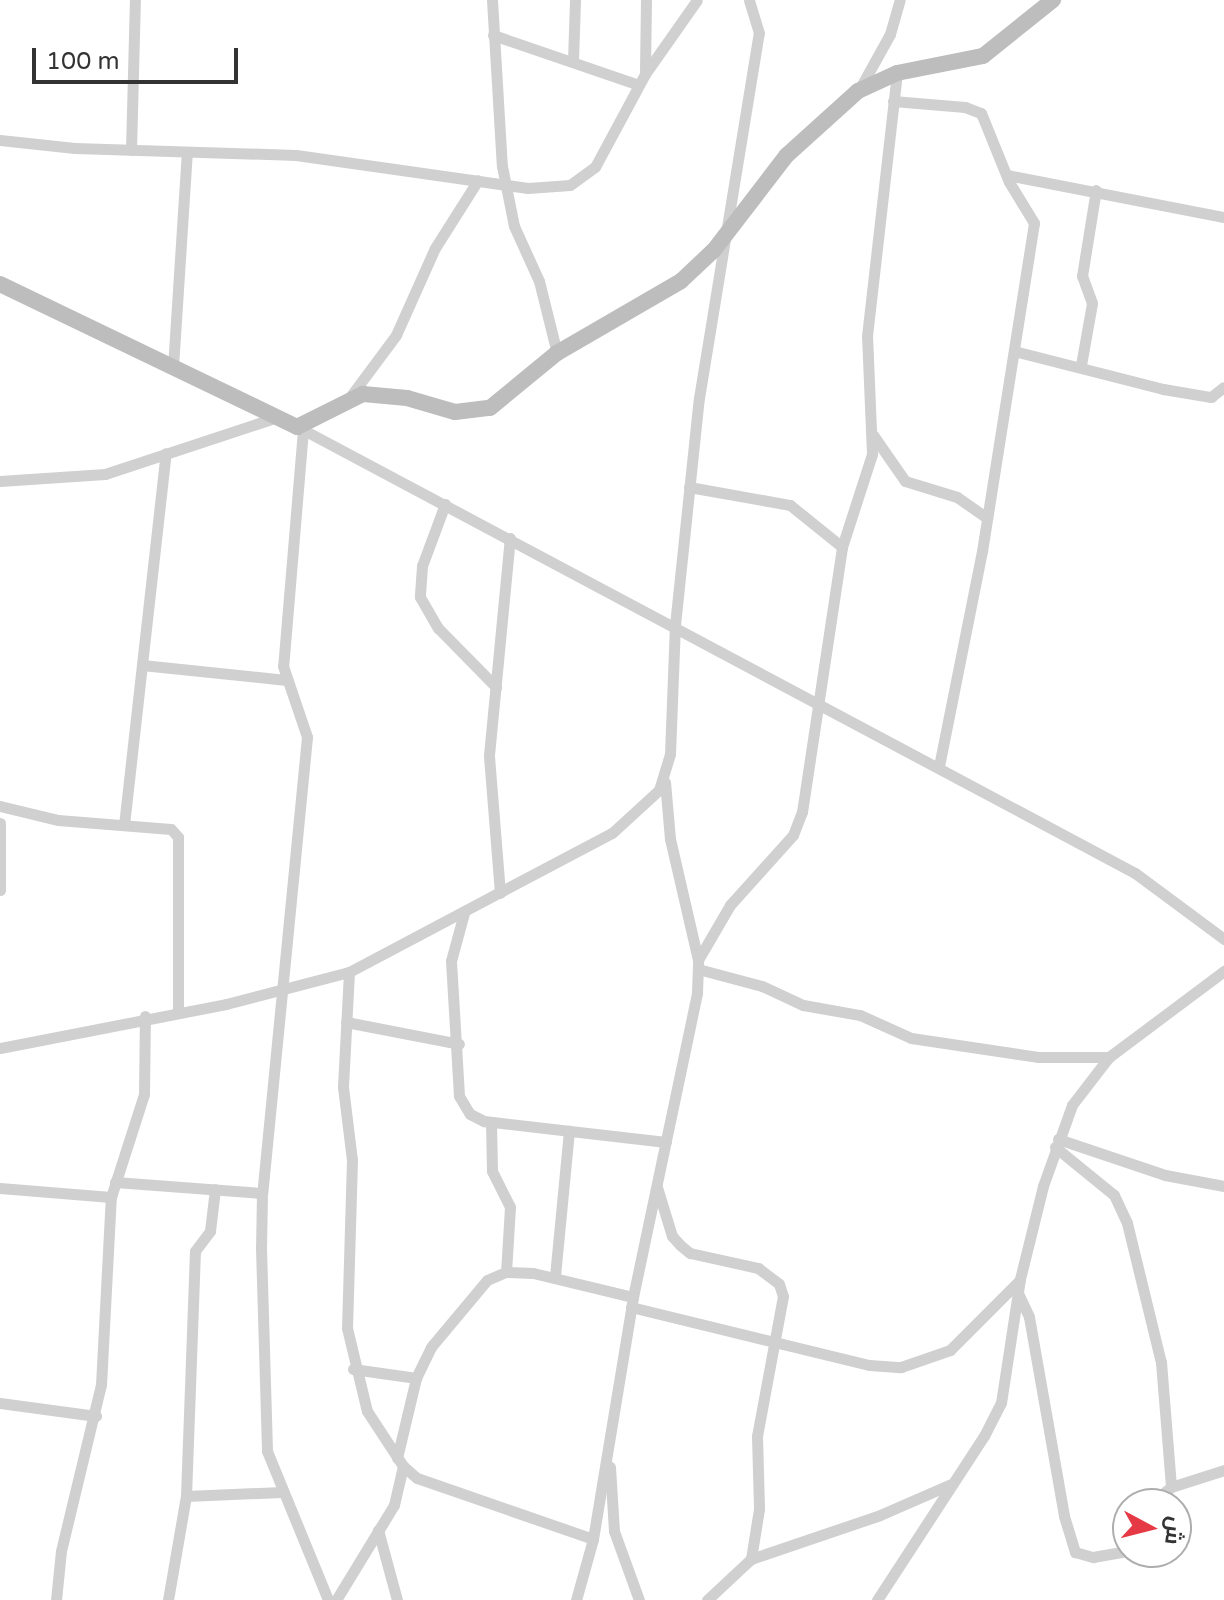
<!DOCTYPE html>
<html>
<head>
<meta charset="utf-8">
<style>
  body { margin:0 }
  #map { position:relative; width:1224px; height:1600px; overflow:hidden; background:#fff; font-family:"Varela Round",Cairo,sans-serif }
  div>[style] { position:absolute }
  .street>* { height:11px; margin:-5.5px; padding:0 5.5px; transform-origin:5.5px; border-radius:5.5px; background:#d0d0d0 }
  .secondary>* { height:16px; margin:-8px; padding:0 8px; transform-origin:8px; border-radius:8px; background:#bdbdbd }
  span { translate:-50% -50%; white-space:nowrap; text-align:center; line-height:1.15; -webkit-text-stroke:8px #fff; paint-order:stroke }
  .north { position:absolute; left:1112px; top:1488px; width:80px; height:80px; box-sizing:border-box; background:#fff; border:2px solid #adadad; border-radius:50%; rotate:97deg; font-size:22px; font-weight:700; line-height:32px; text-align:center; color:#333 }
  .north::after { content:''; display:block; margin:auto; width:28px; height:36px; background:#e63946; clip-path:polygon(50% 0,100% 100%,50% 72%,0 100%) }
  .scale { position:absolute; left:32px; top:48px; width:206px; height:36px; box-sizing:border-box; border:4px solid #333; border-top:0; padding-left:10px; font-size:24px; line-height:28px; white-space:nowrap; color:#333; -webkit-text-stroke:6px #fff; paint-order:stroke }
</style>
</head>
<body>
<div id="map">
  <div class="street">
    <i style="left:492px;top:0;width:166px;rotate:86.6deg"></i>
    <i style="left:502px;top:166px;width:61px;rotate:78.7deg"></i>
    <i style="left:514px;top:226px;width:60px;rotate:65.6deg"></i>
    <i style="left:539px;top:281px;width:74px;rotate:76deg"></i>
    <i style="left:493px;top:35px;width:154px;rotate:18.9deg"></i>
    <i style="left:573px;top:61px;width:61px;rotate:-88.1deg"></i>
    <i style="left:645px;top:71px;width:71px;rotate:-89.2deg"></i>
    <i style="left:859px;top:90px;width:64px;rotate:-61deg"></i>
    <i style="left:890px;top:34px;width:35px;rotate:-74deg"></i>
    <i style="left:893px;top:101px;width:72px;rotate:4.8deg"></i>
    <i style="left:965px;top:107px;width:17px;rotate:21deg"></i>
    <i style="left:981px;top:113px;width:74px;rotate:67.9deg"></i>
    <i style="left:1009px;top:182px;width:48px;rotate:58.6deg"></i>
    <i style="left:1034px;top:223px;width:332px;rotate:99deg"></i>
    <i style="left:982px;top:551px;width:219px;rotate:101.3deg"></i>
    <i style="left:0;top:140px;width:75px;rotate:6.1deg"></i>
    <i style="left:75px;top:148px;width:221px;rotate:1.8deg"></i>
    <i style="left:296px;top:155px;width:234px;rotate:8.1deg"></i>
    <i style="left:528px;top:188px;width:42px;rotate:-4.1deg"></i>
    <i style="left:570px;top:185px;width:31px;rotate:-36deg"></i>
    <i style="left:595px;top:167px;width:106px;rotate:-61.7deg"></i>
    <i style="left:645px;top:74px;width:90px;rotate:-54.9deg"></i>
    <i style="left:131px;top:150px;width:150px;rotate:-88.5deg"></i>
    <i style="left:1007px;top:175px;width:221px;rotate:11deg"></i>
    <i style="left:1014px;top:351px;width:154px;rotate:14.3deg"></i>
    <i style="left:1163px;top:389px;width:49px;rotate:9.5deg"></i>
    <i style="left:1211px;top:397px;width:16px;rotate:-38deg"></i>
    <i style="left:1081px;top:365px;width:63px;rotate:-79.9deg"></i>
    <i style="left:1092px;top:303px;width:29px;rotate:-110deg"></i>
    <i style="left:1082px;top:276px;width:87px;rotate:-80.8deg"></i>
    <i style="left:173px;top:367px;width:214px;rotate:-86.3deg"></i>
    <i style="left:350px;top:397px;width:77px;rotate:-53.4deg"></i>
    <i style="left:396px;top:335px;width:95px;rotate:-65.9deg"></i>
    <i style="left:435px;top:248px;width:80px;rotate:-57.7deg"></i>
    <i style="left:298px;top:427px;width:948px;rotate:28.05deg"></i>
    <i style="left:1135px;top:873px;width:111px;rotate:36.6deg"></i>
    <i style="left:303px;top:430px;width:237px;rotate:94.8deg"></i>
    <i style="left:283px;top:666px;width:75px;rotate:71.3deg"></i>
    <i style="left:307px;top:737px;width:458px;rotate:95.6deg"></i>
    <i style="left:262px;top:1193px;width:55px;rotate:91deg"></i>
    <i style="left:261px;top:1248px;width:203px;rotate:88.3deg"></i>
    <i style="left:267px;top:1451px;width:161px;rotate:67.7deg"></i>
    <i style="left:873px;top:435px;width:56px;rotate:55.2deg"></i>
    <i style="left:905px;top:481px;width:54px;rotate:17.1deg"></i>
    <i style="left:957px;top:497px;width:37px;rotate:35deg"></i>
    <i style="left:0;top:481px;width:105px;rotate:-3.8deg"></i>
    <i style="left:105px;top:474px;width:181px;rotate:-18.3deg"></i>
    <i style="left:689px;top:487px;width:103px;rotate:10.1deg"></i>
    <i style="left:790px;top:505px;width:67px;rotate:38.9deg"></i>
    <i style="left:445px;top:504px;width:66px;rotate:110.4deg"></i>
    <i style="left:422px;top:566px;width:31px;rotate:94deg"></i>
    <i style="left:420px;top:597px;width:36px;rotate:60deg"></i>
    <i style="left:438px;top:628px;width:83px;rotate:45.5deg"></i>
    <i style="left:142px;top:665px;width:145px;rotate:5.9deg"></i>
    <i style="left:0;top:806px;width:60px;rotate:13.6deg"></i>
    <i style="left:58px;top:820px;width:113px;rotate:4.6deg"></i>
    <i style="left:171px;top:829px;width:11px;rotate:49deg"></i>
    <i style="left:178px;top:837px;width:175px;rotate:90deg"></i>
    <i style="left:0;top:823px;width:67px;rotate:90deg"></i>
    <i style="left:124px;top:825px;width:374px;rotate:-83.6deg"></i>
    <i style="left:500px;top:893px;width:138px;rotate:-94.6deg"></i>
    <i style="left:489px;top:755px;width:218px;rotate:-84.5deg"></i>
    <i style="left:464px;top:913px;width:50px;rotate:105.2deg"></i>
    <i style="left:451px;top:961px;width:135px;rotate:86.6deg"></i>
    <i style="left:459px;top:1096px;width:21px;rotate:59deg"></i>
    <i style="left:470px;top:1114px;width:16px;rotate:27deg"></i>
    <i style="left:484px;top:1121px;width:183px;rotate:6.6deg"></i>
    <i style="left:698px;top:960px;width:64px;rotate:-59.8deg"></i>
    <i style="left:730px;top:905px;width:94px;rotate:-48deg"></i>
    <i style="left:793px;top:835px;width:25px;rotate:-69deg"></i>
    <i style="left:802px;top:812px;width:268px;rotate:-81.4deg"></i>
    <i style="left:842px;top:547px;width:98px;rotate:-72.1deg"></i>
    <i style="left:872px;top:454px;width:118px;rotate:-92.4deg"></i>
    <i style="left:867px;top:336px;width:265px;rotate:-83.5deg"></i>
    <i style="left:698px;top:969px;width:66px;rotate:14.9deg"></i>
    <i style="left:762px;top:986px;width:45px;rotate:24.9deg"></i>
    <i style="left:803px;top:1005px;width:58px;rotate:10deg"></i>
    <i style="left:860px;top:1015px;width:56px;rotate:24.3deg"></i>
    <i style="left:911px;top:1038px;width:128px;rotate:8.5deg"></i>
    <i style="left:1038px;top:1057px;width:71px"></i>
    <i style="left:349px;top:972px;width:115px;rotate:93deg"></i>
    <i style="left:343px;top:1087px;width:74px;rotate:83deg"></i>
    <i style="left:352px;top:1160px;width:168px;rotate:91.7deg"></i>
    <i style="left:347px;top:1328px;width:85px;rotate:76.5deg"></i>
    <i style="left:367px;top:1411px;width:66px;rotate:56.8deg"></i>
    <i style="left:403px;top:1466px;width:18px;rotate:41deg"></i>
    <i style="left:417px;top:1478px;width:186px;rotate:19.1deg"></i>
    <i style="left:346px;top:1022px;width:115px;rotate:11deg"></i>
    <i style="left:0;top:1048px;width:230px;rotate:-11deg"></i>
    <i style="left:226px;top:1004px;width:127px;rotate:-14.6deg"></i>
    <i style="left:349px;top:972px;width:297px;rotate:-27.9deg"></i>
    <i style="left:612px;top:833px;width:64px;rotate:-42.5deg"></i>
    <i style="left:659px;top:790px;width:38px;rotate:-73deg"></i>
    <i style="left:670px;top:754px;width:129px;rotate:-87.8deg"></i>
    <i style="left:675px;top:625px;width:228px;rotate:-84deg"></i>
    <i style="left:699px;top:398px;width:370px;rotate:-80.7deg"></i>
    <i style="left:759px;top:33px;width:34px;rotate:-107deg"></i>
    <i style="left:491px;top:1122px;width:49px;rotate:88.8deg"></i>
    <i style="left:492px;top:1171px;width:40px;rotate:63.4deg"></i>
    <i style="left:510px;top:1207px;width:65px;rotate:93.5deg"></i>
    <i style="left:1058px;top:1139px;width:113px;rotate:18.6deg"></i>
    <i style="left:1165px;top:1175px;width:60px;rotate:10.6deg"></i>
    <i style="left:1055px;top:1147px;width:76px;rotate:39.1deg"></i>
    <i style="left:1114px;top:1195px;width:31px;rotate:65deg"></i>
    <i style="left:1127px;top:1223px;width:143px;rotate:76.3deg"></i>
    <i style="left:1161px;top:1362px;width:125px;rotate:85.4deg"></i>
    <i style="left:115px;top:1182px;width:147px;rotate:4.3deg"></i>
    <i style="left:657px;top:1187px;width:51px;rotate:73deg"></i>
    <i style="left:672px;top:1236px;width:12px;rotate:48deg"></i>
    <i style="left:680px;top:1245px;width:13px;rotate:39deg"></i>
    <i style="left:690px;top:1253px;width:70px;rotate:12.4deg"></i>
    <i style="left:758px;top:1268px;width:26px;rotate:37deg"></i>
    <i style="left:779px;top:1284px;width:13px;rotate:72deg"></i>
    <i style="left:783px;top:1296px;width:142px;rotate:100.5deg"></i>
    <i style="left:757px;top:1436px;width:73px;rotate:88.4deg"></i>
    <i style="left:759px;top:1509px;width:51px;rotate:99.1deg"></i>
    <i style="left:0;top:1188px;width:111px;rotate:4.6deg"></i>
    <i style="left:555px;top:1276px;width:146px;rotate:-84.5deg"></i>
    <i style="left:1018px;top:1293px;width:26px;rotate:65deg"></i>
    <i style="left:1029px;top:1317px;width:202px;rotate:80deg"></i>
    <i style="left:1064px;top:1516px;width:38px;rotate:73deg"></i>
    <i style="left:1075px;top:1552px;width:19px;rotate:16deg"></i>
    <i style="left:1093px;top:1557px;width:36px;rotate:-10deg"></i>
    <i style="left:631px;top:1307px;width:245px;rotate:13.7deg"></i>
    <i style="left:869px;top:1365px;width:32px;rotate:4deg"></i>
    <i style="left:901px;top:1367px;width:52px;rotate:-19.1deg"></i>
    <i style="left:950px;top:1350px;width:99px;rotate:-45deg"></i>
    <i style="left:353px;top:1369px;width:64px;rotate:8.1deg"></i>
    <i style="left:0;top:1403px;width:97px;rotate:7.7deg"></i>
    <i style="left:397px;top:1458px;width:82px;rotate:-76.6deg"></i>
    <i style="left:416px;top:1378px;width:34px;rotate:-64deg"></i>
    <i style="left:431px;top:1347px;width:87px;rotate:-50.1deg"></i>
    <i style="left:487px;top:1280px;width:21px;rotate:-23deg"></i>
    <i style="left:506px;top:1272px;width:27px;rotate:2deg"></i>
    <i style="left:533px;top:1273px;width:103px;rotate:13.5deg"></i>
    <i style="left:610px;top:1467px;width:64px;rotate:86.4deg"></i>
    <i style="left:614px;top:1531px;width:73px;rotate:70.1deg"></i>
    <i style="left:186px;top:1496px;width:96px;rotate:-2.4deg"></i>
    <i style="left:1150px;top:1504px;width:27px;rotate:-39deg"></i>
    <i style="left:1171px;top:1487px;width:56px;rotate:-17.8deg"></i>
    <i style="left:378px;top:1530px;width:73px;rotate:74.8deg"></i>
    <i style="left:56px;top:1600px;width:49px;rotate:-84.2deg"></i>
    <i style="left:61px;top:1551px;width:171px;rotate:-76.5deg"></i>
    <i style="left:101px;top:1385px;width:188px;rotate:-87deg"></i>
    <i style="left:111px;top:1197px;width:108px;rotate:-72.2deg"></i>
    <i style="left:144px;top:1094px;width:78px;rotate:-89.3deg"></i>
    <i style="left:168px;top:1600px;width:106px;rotate:-80.2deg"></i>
    <i style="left:186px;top:1496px;width:245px;rotate:-87.9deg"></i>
    <i style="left:195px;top:1251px;width:25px;rotate:-53deg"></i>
    <i style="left:210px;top:1231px;width:42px;rotate:-83.2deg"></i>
    <i style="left:336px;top:1600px;width:111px;rotate:-58.6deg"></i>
    <i style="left:394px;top:1505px;width:40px;rotate:-77deg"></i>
    <i style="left:576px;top:1600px;width:63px;rotate:-74.4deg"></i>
    <i style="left:593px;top:1539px;width:245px;rotate:-80.6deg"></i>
    <i style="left:633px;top:1297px;width:311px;rotate:-78.1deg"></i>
    <i style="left:697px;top:993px;width:33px;rotate:-88deg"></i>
    <i style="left:698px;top:960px;width:124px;rotate:-103deg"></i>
    <i style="left:670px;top:839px;width:57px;rotate:-95deg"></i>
    <i style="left:707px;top:1600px;width:60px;rotate:-43deg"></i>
    <i style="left:751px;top:1559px;width:136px;rotate:-18.8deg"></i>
    <i style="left:880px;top:1515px;width:77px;rotate:-23.6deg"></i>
    <i style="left:877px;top:1600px;width:196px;rotate:-56.9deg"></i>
    <i style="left:984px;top:1436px;width:37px;rotate:-63deg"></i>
    <i style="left:1001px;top:1403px;width:125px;rotate:-81.3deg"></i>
    <i style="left:1020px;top:1279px;width:96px;rotate:-76.1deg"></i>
    <i style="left:1043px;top:1186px;width:86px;rotate:-70.3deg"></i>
    <i style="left:1072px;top:1105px;width:61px;rotate:-52.4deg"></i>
    <i style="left:1109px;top:1057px;width:144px;rotate:-36.8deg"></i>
  </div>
  <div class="secondary">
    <i style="left:0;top:284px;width:330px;rotate:25.7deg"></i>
    <i style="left:297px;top:427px;width:74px;rotate:-26.6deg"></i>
    <i style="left:363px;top:394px;width:44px;rotate:5.2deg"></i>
    <i style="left:407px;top:398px;width:50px;rotate:16.3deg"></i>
    <i style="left:455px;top:412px;width:35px;rotate:-7deg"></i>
    <i style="left:490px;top:408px;width:87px;rotate:-39.4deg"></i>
    <i style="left:557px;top:353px;width:143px;rotate:-30.1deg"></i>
    <i style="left:681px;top:281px;width:45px;rotate:-43.2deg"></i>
    <i style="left:714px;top:250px;width:118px;rotate:-52.5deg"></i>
    <i style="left:786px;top:156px;width:97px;rotate:-42.1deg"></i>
    <i style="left:858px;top:91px;width:43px;rotate:-24.8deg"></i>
    <i style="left:897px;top:73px;width:88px;rotate:-11.2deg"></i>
    <i style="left:983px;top:56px;width:90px;rotate:-38.7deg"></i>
  </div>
  <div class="north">ش</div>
  <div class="scale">100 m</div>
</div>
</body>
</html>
